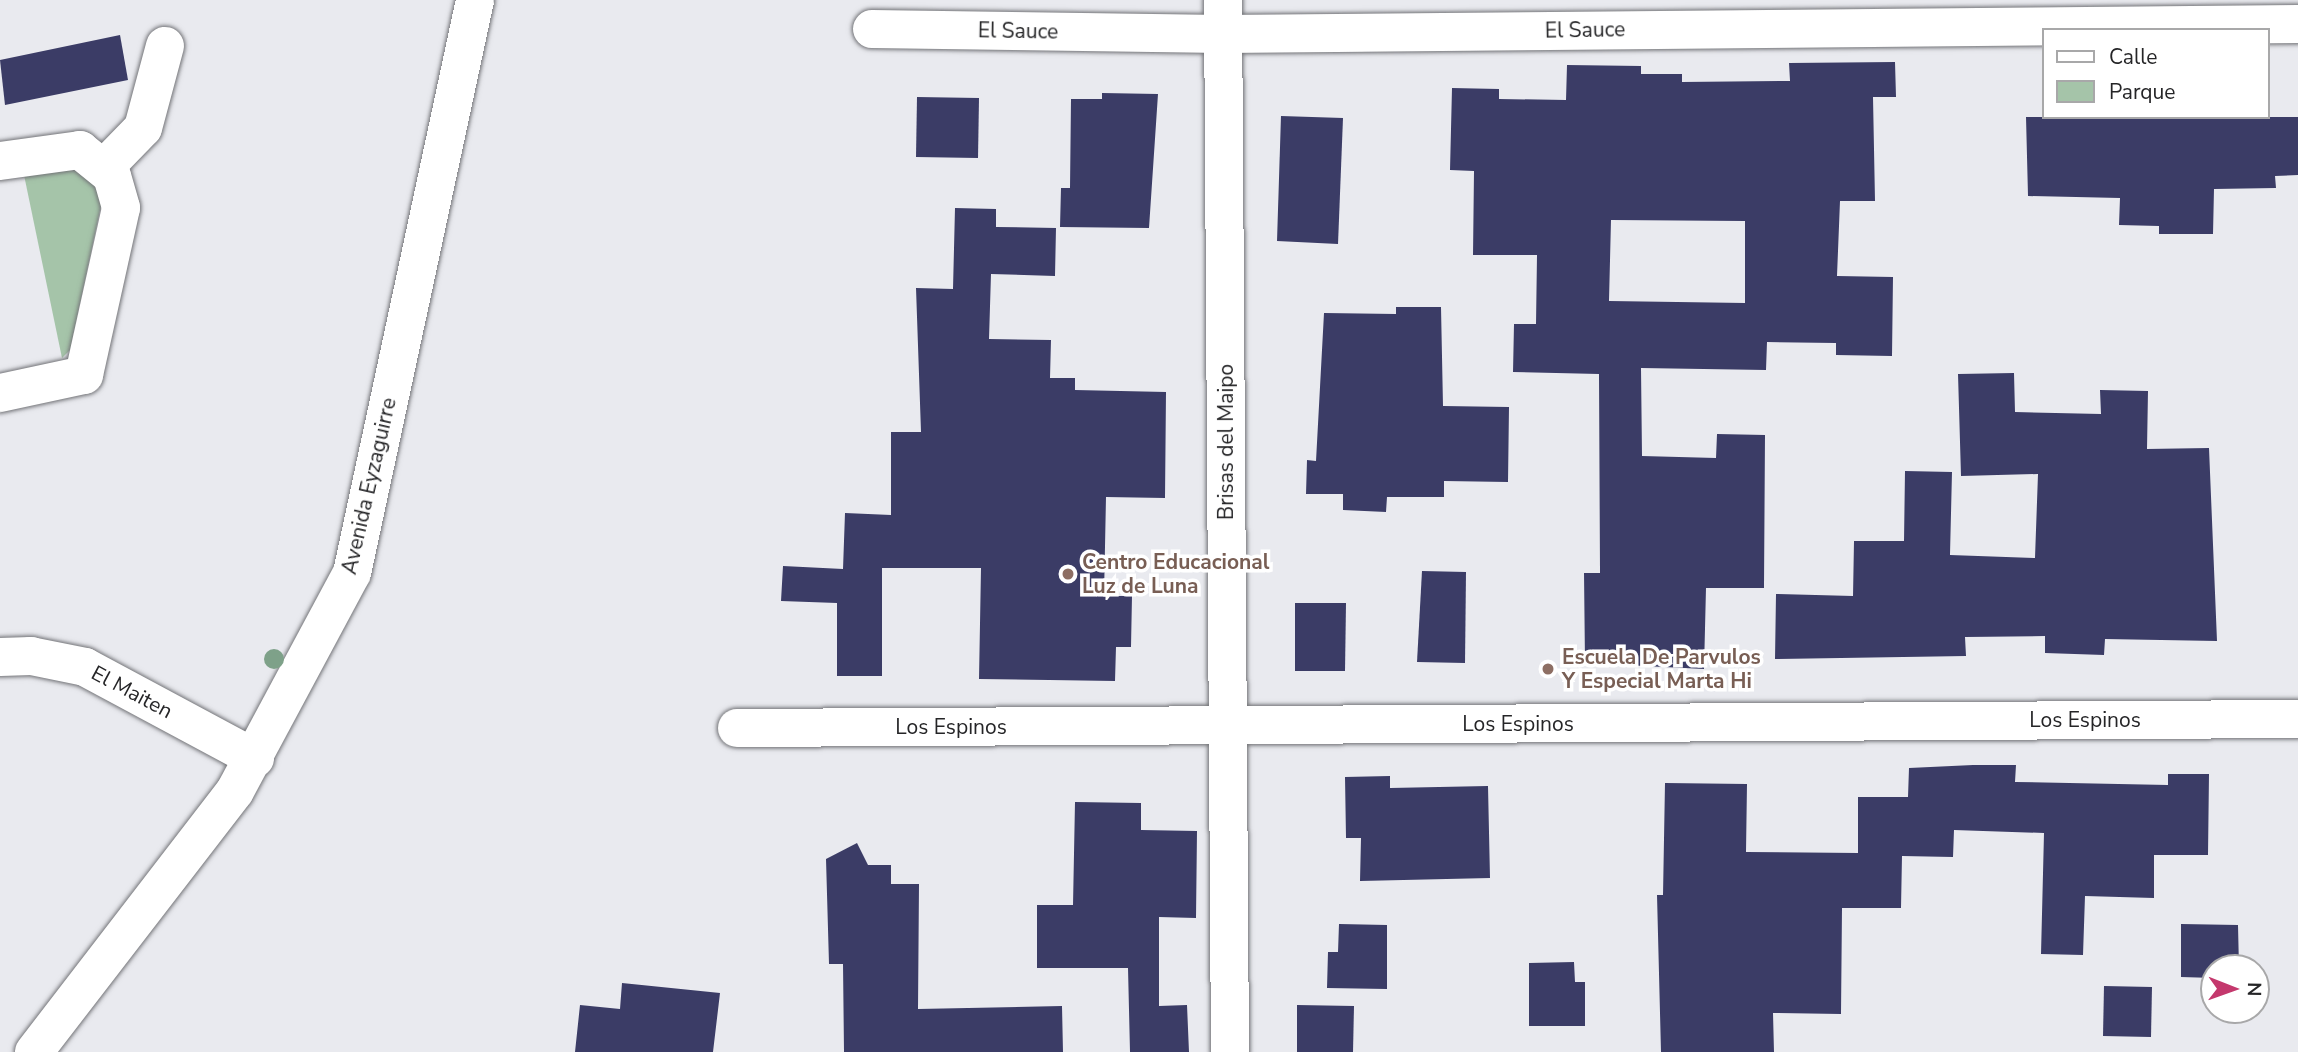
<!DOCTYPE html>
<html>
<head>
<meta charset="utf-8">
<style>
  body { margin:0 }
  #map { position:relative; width:2298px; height:1052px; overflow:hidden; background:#e9eaef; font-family:"Nunito Sans",sans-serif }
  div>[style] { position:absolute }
  .green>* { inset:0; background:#a5c4a9 }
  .building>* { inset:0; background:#3b3c66 }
  .roads { filter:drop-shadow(0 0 2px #737478) drop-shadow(0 0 2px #737478) }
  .street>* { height:38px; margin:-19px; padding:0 19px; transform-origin:19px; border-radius:19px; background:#fff }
  .trees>* { width:20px; height:20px; margin:-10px; border-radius:50%; background:#7ea189 }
  .dots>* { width:19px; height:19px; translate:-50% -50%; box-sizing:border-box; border:4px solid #fff; border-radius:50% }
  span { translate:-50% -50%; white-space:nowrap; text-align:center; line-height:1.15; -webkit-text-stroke:7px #fff; paint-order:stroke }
  .street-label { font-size:21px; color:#252527 }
  .education-label { font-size:21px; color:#785e54; font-weight:700 }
  .left { translate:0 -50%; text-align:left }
  .legend { position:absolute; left:2042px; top:28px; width:228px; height:91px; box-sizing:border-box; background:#fff; border:2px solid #a8a8a9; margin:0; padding:9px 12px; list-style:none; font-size:21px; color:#252527 }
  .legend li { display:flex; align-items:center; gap:14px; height:35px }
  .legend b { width:35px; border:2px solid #a8a8a9 }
  .north { position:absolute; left:2200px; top:954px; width:70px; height:70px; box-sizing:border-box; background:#fff; border:2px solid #a8a8a9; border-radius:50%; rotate:91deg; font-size:19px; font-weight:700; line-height:28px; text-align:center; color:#252527 }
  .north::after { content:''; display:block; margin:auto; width:24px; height:32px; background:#c4386d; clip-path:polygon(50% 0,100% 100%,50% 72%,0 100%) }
</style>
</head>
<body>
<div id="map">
  <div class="green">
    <i style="clip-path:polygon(36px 168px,87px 171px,102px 201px,70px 350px,62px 358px,24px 175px)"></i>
  </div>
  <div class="building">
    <i style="clip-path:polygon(120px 35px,128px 80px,5px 105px,0 60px)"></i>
    <i style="clip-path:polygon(evenodd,1895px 62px,1896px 97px,1873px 97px,1875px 201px,1840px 201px,1837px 276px,1893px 277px,1892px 356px,1836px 355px,1836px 343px,1767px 342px,1766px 370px,1641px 368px,1642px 456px,1716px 458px,1717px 434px,1765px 435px,1764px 588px,1706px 588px,1704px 669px,1585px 663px,1584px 573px,1600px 573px,1599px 374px,1513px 372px,1514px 324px,1536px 324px,1537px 255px,1473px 255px,1474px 171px,1450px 170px,1452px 88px,1499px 89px,1499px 99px,1566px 100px,1567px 65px,1641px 66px,1641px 74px,1682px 74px,1682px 82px,1790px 81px,1789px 63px,1895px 62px,1611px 220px,1745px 221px,1745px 303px,1609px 301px,1611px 220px)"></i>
    <i style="clip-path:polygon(1102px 93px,1158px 94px,1149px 228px,1060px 227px,1061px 188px,1070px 188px,1071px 99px,1102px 99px)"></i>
    <i style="clip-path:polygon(917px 97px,979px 98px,978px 158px,916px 157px)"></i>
    <i style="clip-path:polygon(1281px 116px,1343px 118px,1338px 244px,1277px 241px)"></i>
    <i style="clip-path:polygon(2026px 117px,2298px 117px,2298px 175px,2275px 176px,2276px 188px,2214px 189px,2213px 234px,2159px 234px,2159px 226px,2119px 225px,2120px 198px,2028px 196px)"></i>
    <i style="clip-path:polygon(955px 208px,996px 209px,996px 227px,1056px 228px,1055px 276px,991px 274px,989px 339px,1051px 340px,1050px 378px,1075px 378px,1075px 390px,1166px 392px,1165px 498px,1106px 497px,1104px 596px,1132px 596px,1131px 647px,1116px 647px,1115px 681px,979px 679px,981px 568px,882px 568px,882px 676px,837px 676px,837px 603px,781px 601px,783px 566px,843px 569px,845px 513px,891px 515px,891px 432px,921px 432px,916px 288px,953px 289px)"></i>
    <i style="clip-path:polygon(1396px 307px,1441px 307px,1443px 406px,1509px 407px,1508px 482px,1444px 481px,1444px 497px,1387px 497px,1386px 512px,1343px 510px,1343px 494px,1306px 494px,1307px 460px,1316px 461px,1324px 313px,1396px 314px)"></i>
    <i style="clip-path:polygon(2014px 373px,2015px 412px,2101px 414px,2100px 390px,2148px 391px,2147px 449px,2209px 448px,2217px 641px,2105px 639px,2104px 655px,2045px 653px,2045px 636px,1965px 637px,1966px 656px,1775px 659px,1776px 594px,1853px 596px,1854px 541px,1904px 541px,1905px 471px,1952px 472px,1950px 555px,2035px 558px,2038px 474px,1961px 476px,1958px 374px)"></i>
    <i style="clip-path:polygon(1422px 571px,1466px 572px,1465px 663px,1417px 662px)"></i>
    <i style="clip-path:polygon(1295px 603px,1346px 603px,1345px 671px,1295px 671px)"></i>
    <i style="clip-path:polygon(1973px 765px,2016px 765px,2015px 782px,2168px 785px,2168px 774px,2209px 774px,2208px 855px,2154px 855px,2154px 898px,2085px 896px,2083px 955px,2041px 954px,2044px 833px,1954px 830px,1953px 857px,1902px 856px,1901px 908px,1842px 908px,1841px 1014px,1773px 1013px,1774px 1052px,1661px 1052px,1657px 895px,1663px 895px,1665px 783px,1747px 784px,1746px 852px,1858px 853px,1858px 797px,1908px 797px,1909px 768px)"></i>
    <i style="clip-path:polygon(1390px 776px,1390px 788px,1488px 786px,1490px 878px,1360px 881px,1361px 838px,1346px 838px,1345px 777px)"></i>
    <i style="clip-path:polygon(1075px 802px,1141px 803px,1141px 830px,1197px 831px,1196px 918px,1159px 917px,1159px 1006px,1187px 1005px,1189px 1052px,1130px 1052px,1128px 968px,1037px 968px,1037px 905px,1073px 905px)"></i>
    <i style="clip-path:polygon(857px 843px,868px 865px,891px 865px,891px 884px,919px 884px,918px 1009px,1062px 1006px,1063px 1052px,844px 1052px,843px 964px,829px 964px,826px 859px)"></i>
    <i style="clip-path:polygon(1339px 924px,1387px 925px,1387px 989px,1327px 988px,1328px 952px,1338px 952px)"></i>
    <i style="clip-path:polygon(2181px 924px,2238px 925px,2239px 968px,2214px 968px,2214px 978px,2181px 977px)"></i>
    <i style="clip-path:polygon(1574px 962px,1575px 982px,1585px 982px,1585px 1026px,1529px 1026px,1529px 963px)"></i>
    <i style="clip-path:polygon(622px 983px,720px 993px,713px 1052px,575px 1052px,580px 1005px,620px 1009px)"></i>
    <i style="clip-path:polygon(2104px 986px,2152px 987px,2151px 1037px,2103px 1036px)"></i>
    <i style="clip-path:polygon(1297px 1005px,1354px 1006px,1353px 1052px,1297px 1052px)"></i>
  </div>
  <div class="roads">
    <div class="street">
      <i style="left:1223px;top:0;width:1052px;rotate:89.62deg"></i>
      <i style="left:872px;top:29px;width:351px;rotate:0.8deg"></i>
      <i style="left:1223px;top:34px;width:1075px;rotate:-0.53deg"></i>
      <i style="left:0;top:161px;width:81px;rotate:-7.8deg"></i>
      <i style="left:80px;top:150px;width:41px;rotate:39.1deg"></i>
      <i style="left:112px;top:176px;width:33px;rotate:74deg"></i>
      <i style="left:121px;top:208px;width:171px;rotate:102.5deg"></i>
      <i style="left:84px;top:375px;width:86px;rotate:167.9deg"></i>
      <i style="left:105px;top:167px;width:54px;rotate:-45.7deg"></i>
      <i style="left:143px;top:128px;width:85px;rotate:-75deg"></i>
      <i style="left:0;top:657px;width:31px;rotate:-2deg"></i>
      <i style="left:31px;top:656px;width:55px;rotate:11.5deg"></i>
      <i style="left:85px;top:667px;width:193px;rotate:28.2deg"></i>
      <i style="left:737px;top:728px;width:1561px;rotate:-0.33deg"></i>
      <i style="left:34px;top:1052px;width:329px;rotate:-52.4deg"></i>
      <i style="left:235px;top:791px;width:247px;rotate:-61.8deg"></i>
      <i style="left:352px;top:573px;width:586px;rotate:-77.88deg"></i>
    </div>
  </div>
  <div class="trees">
    <i style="left:274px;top:659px"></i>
  </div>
  <div class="dots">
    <i style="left:1068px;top:574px;background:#8d6e63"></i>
    <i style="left:1548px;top:669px;background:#8d6e63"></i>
  </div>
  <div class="street-label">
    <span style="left:1585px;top:30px;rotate:-1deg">El Sauce</span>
    <span style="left:1018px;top:31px;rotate:1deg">El Sauce</span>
    <span style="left:1226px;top:442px;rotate:-90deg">Brisas del Maipo</span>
    <span style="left:369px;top:486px;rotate:-77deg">Avenida Eyzaguirre</span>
    <span style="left:132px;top:692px;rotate:28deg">El Maiten</span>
    <span style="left:2085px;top:720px">Los Espinos</span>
    <span style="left:1518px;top:724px">Los Espinos</span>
    <span style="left:951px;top:727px">Los Espinos</span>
  </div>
  <div class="education-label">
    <span class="left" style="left:1082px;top:574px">Centro Educacional<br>Luz de Luna</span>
    <span class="left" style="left:1562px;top:669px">Escuela De Parvulos<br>Y Especial Marta Hi</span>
  </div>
  <ul class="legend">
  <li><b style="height:9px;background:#fff"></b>Calle</li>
  <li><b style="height:19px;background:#a5c4a9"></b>Parque</li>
  </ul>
  <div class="north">N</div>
</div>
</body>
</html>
